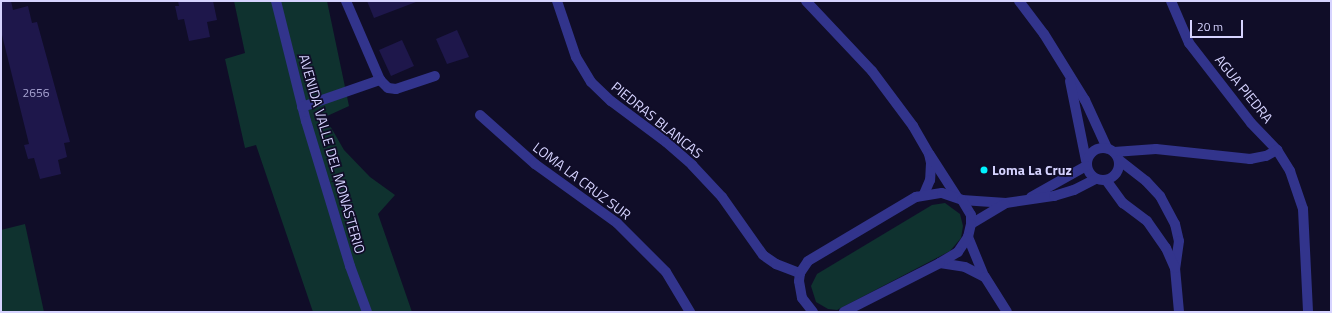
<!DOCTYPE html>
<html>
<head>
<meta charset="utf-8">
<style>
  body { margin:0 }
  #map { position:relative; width:1332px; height:313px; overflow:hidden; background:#100d28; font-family:"Titillium Web",sans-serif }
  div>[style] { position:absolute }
  .green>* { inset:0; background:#0f322f }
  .building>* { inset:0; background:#1e174b }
  .minor>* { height:10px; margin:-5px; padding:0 5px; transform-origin:5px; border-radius:5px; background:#32348c }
  .minor>.ring { margin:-5px; padding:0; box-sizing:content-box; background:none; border:10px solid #32348c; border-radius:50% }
  .dots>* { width:11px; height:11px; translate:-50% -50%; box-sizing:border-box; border:2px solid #100d28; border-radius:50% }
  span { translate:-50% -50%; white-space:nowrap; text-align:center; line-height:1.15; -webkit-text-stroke:3.5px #100d28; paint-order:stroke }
  .number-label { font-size:12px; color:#a8a4d2 }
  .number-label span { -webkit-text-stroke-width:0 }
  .street-label { font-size:14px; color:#d6d3ff }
  .poi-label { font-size:14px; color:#d6d3ff; font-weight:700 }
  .left { translate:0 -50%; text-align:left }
  .frame { position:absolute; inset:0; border:2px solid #d6d3ff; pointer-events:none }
  .scale { position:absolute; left:1190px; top:20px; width:53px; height:18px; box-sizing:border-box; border:2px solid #d6d3ff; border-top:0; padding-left:5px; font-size:12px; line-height:14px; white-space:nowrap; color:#d6d3ff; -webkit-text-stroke:3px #100d28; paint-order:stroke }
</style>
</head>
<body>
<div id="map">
  <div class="green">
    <i style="clip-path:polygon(234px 1px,327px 1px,349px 106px,325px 117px,344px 150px,370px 177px,395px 195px,378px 214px,412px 312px,313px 312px,256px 145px,245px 148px,225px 59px,245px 53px)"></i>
    <i style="clip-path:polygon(945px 203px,960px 214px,963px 226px,961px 238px,950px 251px,837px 310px,828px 309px,816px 302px,811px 286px,817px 274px,932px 205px)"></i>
    <i style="clip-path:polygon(25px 224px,44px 312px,1px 312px,1px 230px)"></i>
  </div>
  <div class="building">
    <i style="clip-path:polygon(1px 1px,11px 1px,13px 10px,28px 6px,32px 23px,37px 22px,70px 142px,64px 143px,67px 157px,58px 160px,61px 174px,40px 179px,34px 158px,28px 159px,24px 145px,29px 144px,1px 31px)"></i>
    <i style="clip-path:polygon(178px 1px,213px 1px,217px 20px,207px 22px,210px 37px,189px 41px,184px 19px,178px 20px,175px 6px,179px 6px)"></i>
    <i style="clip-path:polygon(367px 1px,415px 1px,416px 2px,374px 18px)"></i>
    <i style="clip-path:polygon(457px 30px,469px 57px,447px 64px,436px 39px)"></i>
    <i style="clip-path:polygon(402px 40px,414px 66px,391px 76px,379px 50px)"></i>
  </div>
  <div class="minor">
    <i style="left:276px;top:1px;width:124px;rotate:76deg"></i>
    <i style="left:306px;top:121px;width:152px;rotate:73.1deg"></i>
    <i style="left:350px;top:266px;width:49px;rotate:69.7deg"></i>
    <i style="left:346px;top:1px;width:86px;rotate:66.7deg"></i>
    <i style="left:380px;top:80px;width:11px;rotate:45deg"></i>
    <i style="left:388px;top:88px;width:8px;rotate:7deg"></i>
    <i style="left:396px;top:89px;width:41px;rotate:-18.4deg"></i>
    <i style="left:557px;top:1px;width:59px;rotate:71.3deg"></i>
    <i style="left:576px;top:57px;width:29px;rotate:59deg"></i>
    <i style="left:591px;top:82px;width:28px;rotate:44deg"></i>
    <i style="left:611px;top:101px;width:69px;rotate:36.7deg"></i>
    <i style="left:666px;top:142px;width:35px;rotate:41deg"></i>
    <i style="left:692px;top:165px;width:44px;rotate:46.8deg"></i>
    <i style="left:722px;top:197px;width:71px;rotate:54.7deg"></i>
    <i style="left:763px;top:255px;width:16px;rotate:35deg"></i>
    <i style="left:776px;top:264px;width:26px;rotate:21deg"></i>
    <i style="left:806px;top:1px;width:96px;rotate:46.7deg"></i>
    <i style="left:872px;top:71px;width:69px;rotate:53.3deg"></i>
    <i style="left:913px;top:126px;width:32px;rotate:60deg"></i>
    <i style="left:929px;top:154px;width:9px;rotate:77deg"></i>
    <i style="left:931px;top:163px;width:17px;rotate:93deg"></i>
    <i style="left:930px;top:180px;width:15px;rotate:113deg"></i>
    <i style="left:1019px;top:1px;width:41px;rotate:52.9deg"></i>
    <i style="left:1044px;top:34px;width:78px;rotate:58.2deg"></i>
    <i style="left:1085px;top:100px;width:53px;rotate:65.4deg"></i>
    <i style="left:1171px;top:1px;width:46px;rotate:66.8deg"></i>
    <i style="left:1189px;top:43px;width:101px;rotate:52.2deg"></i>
    <i style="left:1251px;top:123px;width:37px;rotate:46deg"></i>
    <i style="left:1277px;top:150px;width:25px;rotate:58deg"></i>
    <i style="left:1290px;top:171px;width:40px;rotate:71.1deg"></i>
    <i style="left:1303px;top:209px;width:103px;rotate:87.2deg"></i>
    <i style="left:1070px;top:81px;width:81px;rotate:78.6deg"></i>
    <i style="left:302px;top:107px;width:83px;rotate:-19.1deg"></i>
    <i style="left:480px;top:115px;width:74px;rotate:41.7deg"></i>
    <i style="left:535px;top:164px;width:101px;rotate:35.7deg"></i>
    <i style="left:617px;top:223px;width:69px;rotate:45deg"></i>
    <i style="left:666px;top:272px;width:47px;rotate:59deg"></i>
    <i class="ring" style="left:1087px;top:148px;width:22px;height:22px"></i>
    <i style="left:1114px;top:152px;width:42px;rotate:-4.1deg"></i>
    <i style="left:1156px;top:149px;width:95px;rotate:6.1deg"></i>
    <i style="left:1250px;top:159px;width:16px;rotate:-11deg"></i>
    <i style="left:1266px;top:156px;width:13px;rotate:-29deg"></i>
    <i style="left:930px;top:155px;width:50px;rotate:57.3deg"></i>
    <i style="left:1119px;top:160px;width:34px;rotate:38deg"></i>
    <i style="left:1146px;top:181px;width:21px;rotate:47deg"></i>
    <i style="left:1160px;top:196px;width:32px;rotate:62deg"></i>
    <i style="left:1175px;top:224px;width:17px;rotate:77deg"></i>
    <i style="left:1179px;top:241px;width:27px;rotate:98deg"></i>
    <i style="left:1175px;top:268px;width:44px;rotate:84.8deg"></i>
    <i style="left:1106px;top:180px;width:29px;rotate:54deg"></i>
    <i style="left:1123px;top:203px;width:30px;rotate:37deg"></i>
    <i style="left:1147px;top:221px;width:33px;rotate:55deg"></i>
    <i style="left:1166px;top:248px;width:22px;rotate:66deg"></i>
    <i style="left:1031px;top:197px;width:63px;rotate:-29.4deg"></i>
    <i style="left:962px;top:200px;width:44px;rotate:3.9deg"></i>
    <i style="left:1006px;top:203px;width:49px;rotate:-8.3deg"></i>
    <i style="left:1054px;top:196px;width:21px;rotate:-17deg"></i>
    <i style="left:1074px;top:190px;width:25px;rotate:-27deg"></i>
    <i style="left:971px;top:224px;width:39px;rotate:-31deg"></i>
    <i style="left:968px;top:237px;width:42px;rotate:67.7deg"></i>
    <i style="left:940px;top:263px;width:25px;rotate:9deg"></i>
    <i style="left:965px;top:267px;width:22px;rotate:27deg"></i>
    <i style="left:985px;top:277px;width:41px;rotate:57.8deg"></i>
    <i style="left:813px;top:312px;width:18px;rotate:-128deg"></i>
    <i style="left:802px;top:298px;width:17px;rotate:-100deg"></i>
    <i style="left:799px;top:281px;width:8px;rotate:-83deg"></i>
    <i style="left:800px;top:273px;width:14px;rotate:-56deg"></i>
    <i style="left:808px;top:261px;width:126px;rotate:-30.7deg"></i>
    <i style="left:916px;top:197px;width:26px;rotate:-9deg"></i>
    <i style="left:942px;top:193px;width:21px;rotate:19deg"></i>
    <i style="left:962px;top:200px;width:17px;rotate:59deg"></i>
    <i style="left:971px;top:215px;width:9px;rotate:90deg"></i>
    <i style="left:971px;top:224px;width:13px;rotate:103deg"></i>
    <i style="left:968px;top:237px;width:18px;rotate:124deg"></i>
    <i style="left:958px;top:252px;width:21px;rotate:149deg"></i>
    <i style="left:940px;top:263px;width:108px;rotate:153deg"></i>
  </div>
  <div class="dots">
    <i style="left:984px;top:170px;background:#00f2fe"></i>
  </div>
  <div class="number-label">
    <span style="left:36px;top:93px">2656</span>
  </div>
  <div class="street-label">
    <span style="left:1244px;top:89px;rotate:51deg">AGUA PIEDRA</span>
    <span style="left:657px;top:120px;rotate:39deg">PIEDRAS BLANCAS</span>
    <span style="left:332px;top:154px;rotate:74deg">AVENIDA VALLE DEL MONASTERIO</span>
    <span style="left:582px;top:181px;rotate:37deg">LOMA LA CRUZ SUR</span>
  </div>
  <div class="poi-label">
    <span class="left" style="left:992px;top:170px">Loma La Cruz</span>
  </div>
  <div class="frame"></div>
  <div class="scale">20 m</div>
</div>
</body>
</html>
